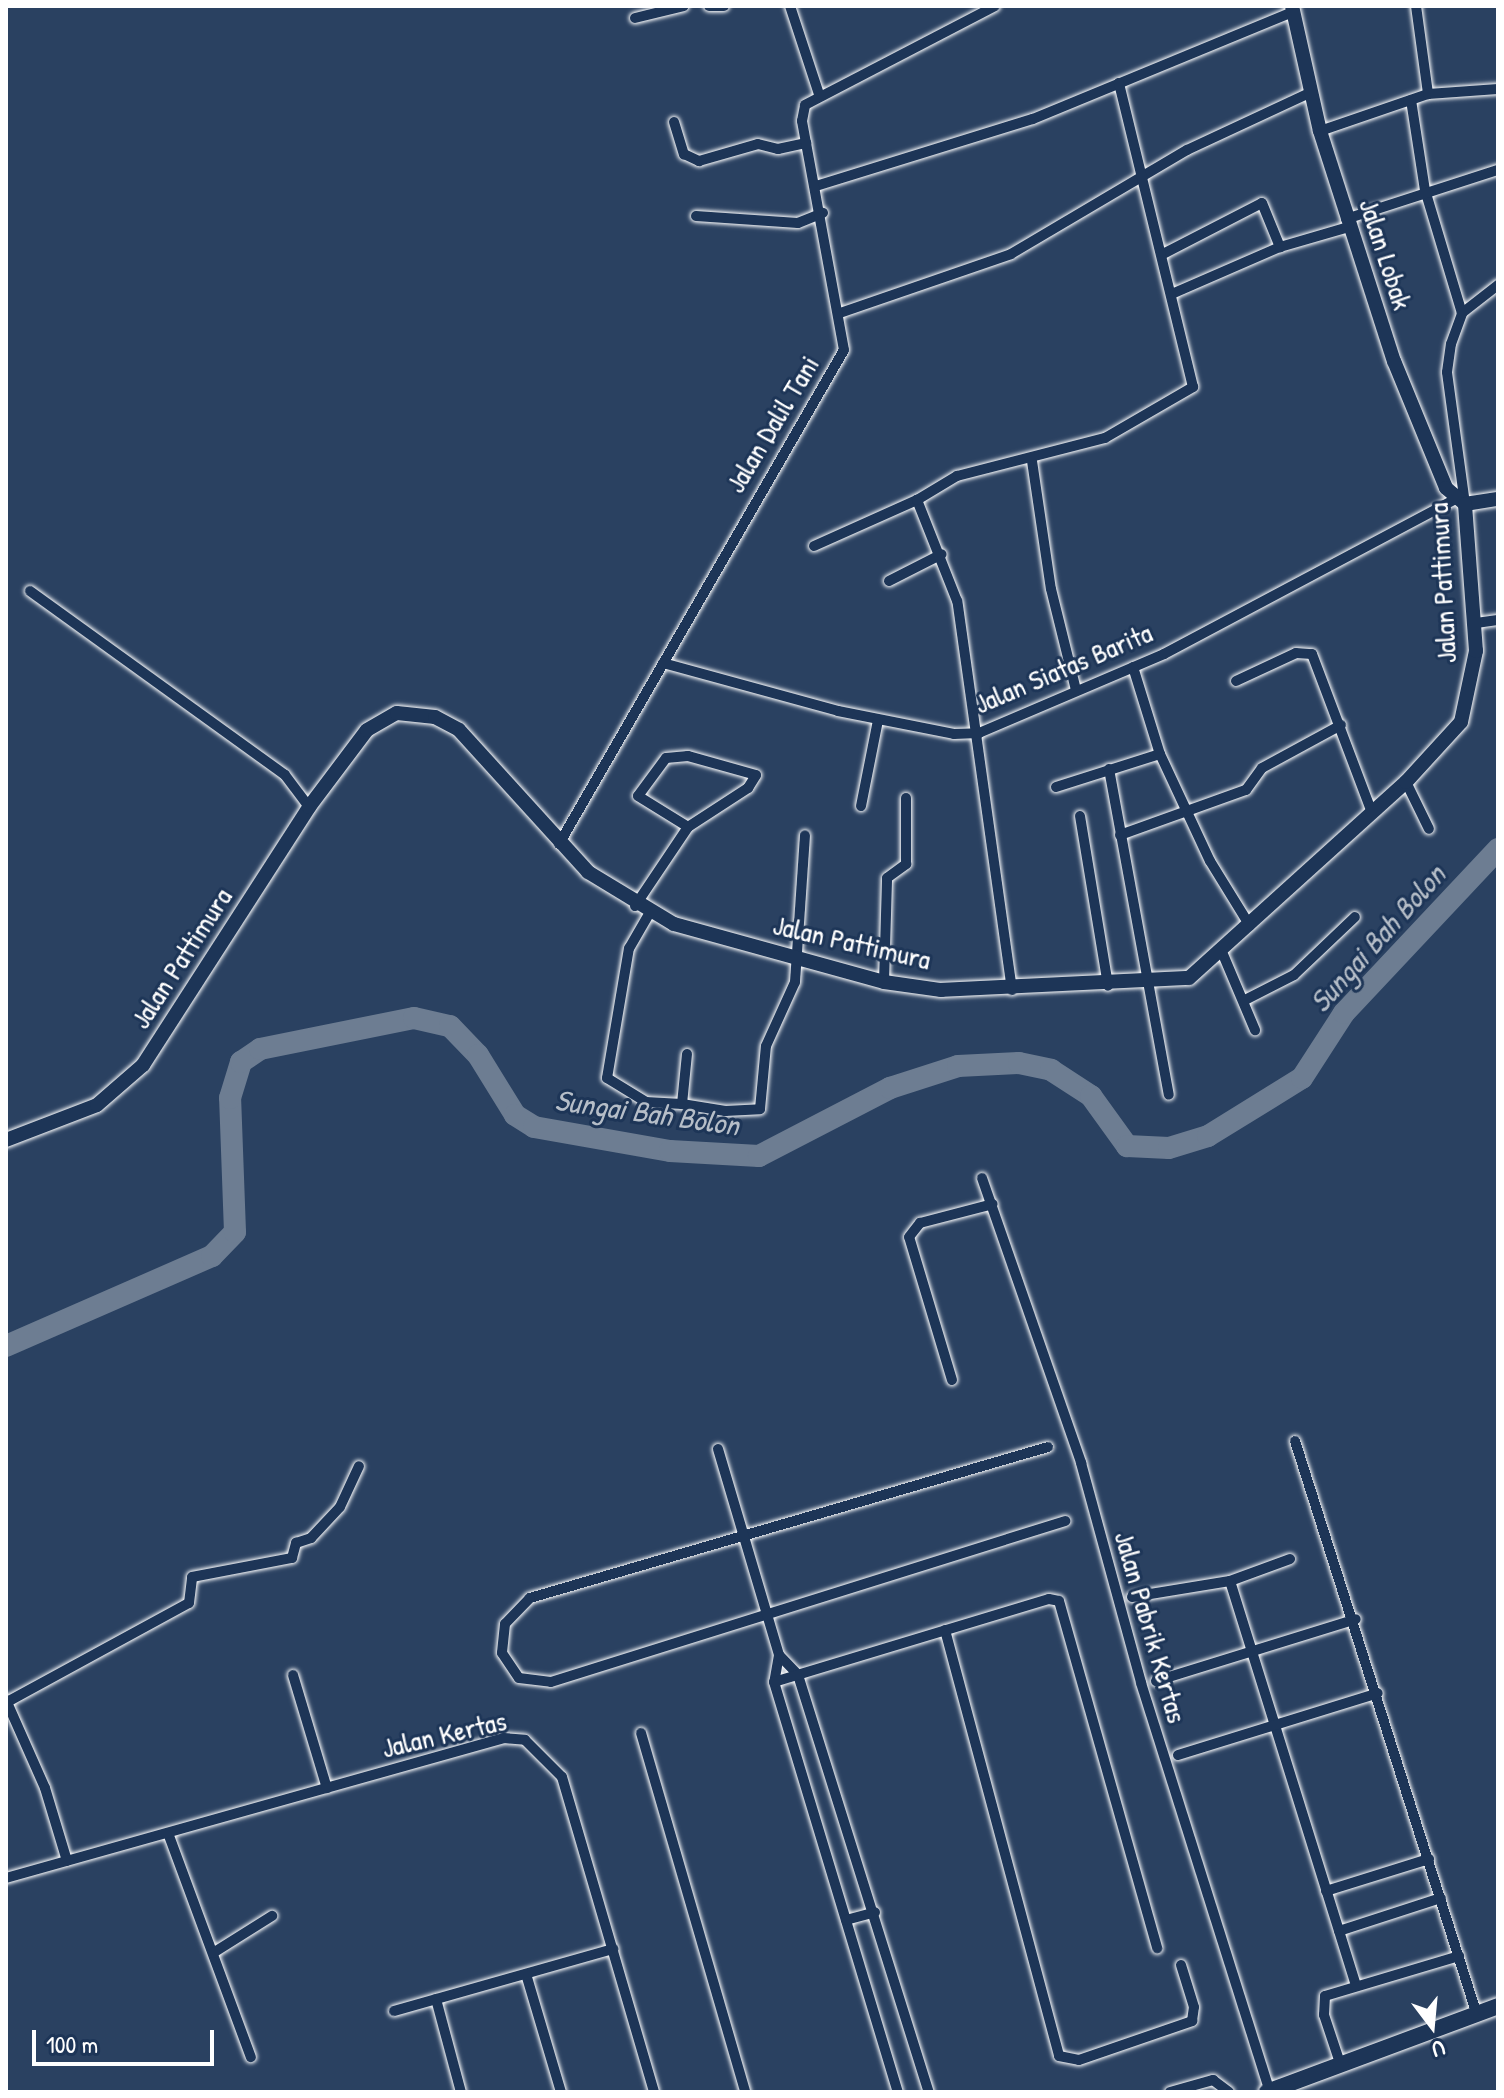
<!DOCTYPE html>
<html>
<head>
<meta charset="utf-8">
<style>
  body { margin:0 }
  #map { position:relative; width:1504px; height:2098px; overflow:hidden; background:#2a4161; font-family:"Patrick Hand",sans-serif }
  div>[style] { position:absolute }
  .river>* { height:22px; margin:-11px; padding:0 11px; transform-origin:11px; border-radius:11px; background:#6d7d92 }
  .roads { filter:drop-shadow(0 0 2px #fff) drop-shadow(0 0 2px #fff) }
  .street>* { height:10px; margin:-5px; padding:0 5px; transform-origin:5px; border-radius:5px; background:#1d3557 }
  .secondary>* { height:14px; margin:-7px; padding:0 7px; transform-origin:7px; border-radius:7px; background:#1d3557 }
  .primary>* { height:16px; margin:-8px; padding:0 8px; transform-origin:8px; border-radius:8px; background:#1d3557 }
  span { translate:-50% -50%; white-space:nowrap; text-align:center; line-height:1.15; -webkit-text-stroke:6px #1d3557; paint-order:stroke }
  .street-label { font-size:28px; color:#fff }
  .water-label { font-size:30px; color:#b6bec8; font-style:italic }
  .frame { position:absolute; inset:0; border:8px solid #fff; pointer-events:none }
  .north { position:absolute; left:1392px; top:1986px; width:80px; height:80px; -webkit-text-stroke:6px #1d3557; paint-order:stroke; rotate:164deg; font-size:22px; font-weight:700; line-height:32px; text-align:center; color:#fff }
  .north::after { content:''; display:block; margin:auto; width:28px; height:36px; background:#fff; clip-path:polygon(50% 0,100% 100%,50% 72%,0 100%) }
  .scale { position:absolute; left:32px; top:2030px; width:182px; height:36px; box-sizing:border-box; border:4px solid #fff; border-top:0; padding-left:10px; font-size:24px; line-height:28px; white-space:nowrap; color:#fff; -webkit-text-stroke:6px #1d3557; paint-order:stroke }
</style>
</head>
<body>
<div id="map">
  <div class="river">
    <i style="left:6px;top:1346px;width:225px;rotate:-23.6deg"></i>
    <i style="left:212px;top:1256px;width:33px;rotate:-46deg"></i>
    <i style="left:235px;top:1232px;width:134px;rotate:-92.1deg"></i>
    <i style="left:230px;top:1098px;width:38px;rotate:-73deg"></i>
    <i style="left:241px;top:1062px;width:23px;rotate:-34deg"></i>
    <i style="left:260px;top:1049px;width:157px;rotate:-11.4deg"></i>
    <i style="left:414px;top:1018px;width:37px;rotate:13deg"></i>
    <i style="left:450px;top:1026px;width:40px;rotate:46deg"></i>
    <i style="left:478px;top:1055px;width:70px;rotate:58.3deg"></i>
    <i style="left:515px;top:1115px;width:22px;rotate:32deg"></i>
    <i style="left:534px;top:1127px;width:138px;rotate:10deg"></i>
    <i style="left:670px;top:1151px;width:89px;rotate:3.2deg"></i>
    <i style="left:759px;top:1156px;width:148px;rotate:-27.4deg"></i>
    <i style="left:890px;top:1088px;width:71px;rotate:-17.9deg"></i>
    <i style="left:958px;top:1066px;width:61px;rotate:-2.8deg"></i>
    <i style="left:1019px;top:1063px;width:33px;rotate:12deg"></i>
    <i style="left:1051px;top:1070px;width:48px;rotate:33deg"></i>
    <i style="left:1091px;top:1096px;width:62px;rotate:54.2deg"></i>
    <i style="left:1127px;top:1146px;width:42px;rotate:2.7deg"></i>
    <i style="left:1169px;top:1148px;width:41px;rotate:-17.1deg"></i>
    <i style="left:1208px;top:1136px;width:110px;rotate:-31.7deg"></i>
    <i style="left:1302px;top:1078px;width:77px;rotate:-57.1deg"></i>
    <i style="left:1344px;top:1013px;width:225px;rotate:-46.8deg"></i>
  </div>
  <div class="roads">
    <div class="street">
      <i style="left:709px;top:6px;width:15px"></i>
      <i style="left:790px;top:6px;width:93px;rotate:71.8deg"></i>
      <i style="left:1416px;top:6px;width:89px;rotate:82.2deg"></i>
      <i style="left:635px;top:18px;width:50px;rotate:-13.8deg"></i>
      <i style="left:1411px;top:100px;width:91px;rotate:81.2deg"></i>
      <i style="left:1425px;top:190px;width:128px;rotate:73.3deg"></i>
      <i style="left:674px;top:122px;width:34px;rotate:73deg"></i>
      <i style="left:684px;top:154px;width:17px;rotate:25deg"></i>
      <i style="left:699px;top:161px;width:61px;rotate:-16.1deg"></i>
      <i style="left:758px;top:144px;width:21px;rotate:14deg"></i>
      <i style="left:778px;top:149px;width:29px;rotate:-12deg"></i>
      <i style="left:1320px;top:131px;width:114px;rotate:-18.9deg"></i>
      <i style="left:1428px;top:94px;width:70px;rotate:-4.1deg"></i>
      <i style="left:816px;top:186px;width:227px;rotate:-17.2deg"></i>
      <i style="left:1033px;top:119px;width:280px;rotate:-22.4deg"></i>
      <i style="left:696px;top:216px;width:102px;rotate:3.9deg"></i>
      <i style="left:798px;top:223px;width:27px;rotate:-22deg"></i>
      <i style="left:1346px;top:219px;width:160px;rotate:-17.9deg"></i>
      <i style="left:1163px;top:254px;width:111px;rotate:-27.3deg"></i>
      <i style="left:1262px;top:203px;width:48px;rotate:67.8deg"></i>
      <i style="left:1174px;top:293px;width:116px;rotate:-23.5deg"></i>
      <i style="left:1280px;top:247px;width:72px;rotate:-16.2deg"></i>
      <i style="left:840px;top:313px;width:181px;rotate:-19deg"></i>
      <i style="left:1011px;top:254px;width:204px;rotate:-30.6deg"></i>
      <i style="left:1187px;top:150px;width:135px;rotate:-25deg"></i>
      <i style="left:1032px;top:461px;width:129px;rotate:81.6deg"></i>
      <i style="left:1051px;top:589px;width:104px;rotate:76.1deg"></i>
      <i style="left:1465px;top:504px;width:133px;rotate:-97.8deg"></i>
      <i style="left:1447px;top:372px;width:28px;rotate:-82deg"></i>
      <i style="left:1451px;top:344px;width:33px;rotate:-70deg"></i>
      <i style="left:1462px;top:313px;width:46px;rotate:-37.9deg"></i>
      <i style="left:814px;top:546px;width:113px;rotate:-24.1deg"></i>
      <i style="left:889px;top:581px;width:59px;rotate:-27deg"></i>
      <i style="left:30px;top:591px;width:314px;rotate:35.8deg"></i>
      <i style="left:285px;top:775px;width:40px;rotate:53deg"></i>
      <i style="left:1476px;top:623px;width:22px;rotate:-8deg"></i>
      <i style="left:663px;top:663px;width:181px;rotate:15.3deg"></i>
      <i style="left:838px;top:711px;width:118px;rotate:11.2deg"></i>
      <i style="left:954px;top:734px;width:25px;rotate:-2deg"></i>
      <i style="left:979px;top:733px;width:201px;rotate:-23.1deg"></i>
      <i style="left:1164px;top:654px;width:330px;rotate:-28deg"></i>
      <i style="left:1133px;top:667px;width:91px;rotate:72.8deg"></i>
      <i style="left:1160px;top:754px;width:118px;rotate:65deg"></i>
      <i style="left:1210px;top:861px;width:76px;rotate:58.4deg"></i>
      <i style="left:1236px;top:681px;width:66px;rotate:-25deg"></i>
      <i style="left:1296px;top:653px;width:16px;rotate:4deg"></i>
      <i style="left:1312px;top:654px;width:170px;rotate:69.3deg"></i>
      <i style="left:1109px;top:769px;width:331px;rotate:79.6deg"></i>
      <i style="left:1406px;top:782px;width:52px;rotate:63.9deg"></i>
      <i style="left:1056px;top:787px;width:109px;rotate:-17.6deg"></i>
      <i style="left:861px;top:806px;width:88px;rotate:-78.8deg"></i>
      <i style="left:1080px;top:816px;width:172px;rotate:80.6deg"></i>
      <i style="left:1120px;top:835px;width:134px;rotate:-19.7deg"></i>
      <i style="left:1246px;top:790px;width:27px;rotate:-54deg"></i>
      <i style="left:1262px;top:768px;width:90px;rotate:-28.6deg"></i>
      <i style="left:559px;top:844px;width:570px;rotate:-60.02deg"></i>
      <i style="left:844px;top:350px;width:233px;rotate:-100.4deg"></i>
      <i style="left:802px;top:121px;width:16px;rotate:-79deg"></i>
      <i style="left:805px;top:105px;width:214px;rotate:-27.5deg"></i>
      <i style="left:635px;top:906px;width:95px;rotate:-56.1deg"></i>
      <i style="left:688px;top:827px;width:72px;rotate:-33deg"></i>
      <i style="left:748px;top:788px;width:15px;rotate:-58deg"></i>
      <i style="left:756px;top:775px;width:71px;rotate:-164.4deg"></i>
      <i style="left:688px;top:756px;width:22px;rotate:175deg"></i>
      <i style="left:666px;top:758px;width:47px;rotate:126.4deg"></i>
      <i style="left:638px;top:796px;width:59px;rotate:31.8deg"></i>
      <i style="left:649px;top:914px;width:39px;rotate:120deg"></i>
      <i style="left:629px;top:948px;width:132px;rotate:99.6deg"></i>
      <i style="left:607px;top:1078px;width:46px;rotate:31.6deg"></i>
      <i style="left:646px;top:1102px;width:36px;rotate:3deg"></i>
      <i style="left:1222px;top:952px;width:85px;rotate:67.1deg"></i>
      <i style="left:884px;top:982px;width:104px;rotate:-88.3deg"></i>
      <i style="left:887px;top:878px;width:24px;rotate:-36deg"></i>
      <i style="left:906px;top:864px;width:66px;rotate:-90deg"></i>
      <i style="left:1012px;top:990px;width:393px;rotate:-98deg"></i>
      <i style="left:957px;top:601px;width:109px;rotate:-111.6deg"></i>
      <i style="left:917px;top:500px;width:47px;rotate:-31deg"></i>
      <i style="left:957px;top:476px;width:153px;rotate:-14.4deg"></i>
      <i style="left:1105px;top:438px;width:102px;rotate:-30.1deg"></i>
      <i style="left:1193px;top:387px;width:313px;rotate:-103.7deg"></i>
      <i style="left:1245px;top:1000px;width:55px;rotate:-27deg"></i>
      <i style="left:1294px;top:975px;width:84px;rotate:-43.6deg"></i>
      <i style="left:687px;top:1054px;width:50px;rotate:95.7deg"></i>
      <i style="left:682px;top:1104px;width:44px;rotate:9.2deg"></i>
      <i style="left:725px;top:1111px;width:35px;rotate:-3deg"></i>
      <i style="left:760px;top:1109px;width:63px;rotate:-84.6deg"></i>
      <i style="left:766px;top:1046px;width:70px;rotate:-65.6deg"></i>
      <i style="left:795px;top:982px;width:147px;rotate:-86.1deg"></i>
      <i style="left:982px;top:1178px;width:302px;rotate:70.8deg"></i>
      <i style="left:1081px;top:1463px;width:228px;rotate:74.7deg"></i>
      <i style="left:1141px;top:1683px;width:428px;rotate:72.5deg"></i>
      <i style="left:952px;top:1380px;width:149px;rotate:-106.7deg"></i>
      <i style="left:909px;top:1237px;width:18px;rotate:-52deg"></i>
      <i style="left:920px;top:1223px;width:75px;rotate:-14.6deg"></i>
      <i style="left:1295px;top:1441px;width:602px;rotate:72.41deg"></i>
      <i style="left:1048px;top:1447px;width:540px;rotate:163.75deg"></i>
      <i style="left:530px;top:1598px;width:36px;rotate:134deg"></i>
      <i style="left:505px;top:1624px;width:29px;rotate:96deg"></i>
      <i style="left:502px;top:1653px;width:30px;rotate:56deg"></i>
      <i style="left:519px;top:1678px;width:32px;rotate:7deg"></i>
      <i style="left:551px;top:1682px;width:539px;rotate:-17.39deg"></i>
      <i style="left:718px;top:1449px;width:215px;rotate:73.5deg"></i>
      <i style="left:779px;top:1655px;width:27px;rotate:100deg"></i>
      <i style="left:774px;top:1682px;width:428px;rotate:73.2deg"></i>
      <i style="left:1230px;top:1581px;width:64px;rotate:-20.1deg"></i>
      <i style="left:1132px;top:1597px;width:99px;rotate:-9.3deg"></i>
      <i style="left:1230px;top:1581px;width:424px;rotate:72.7deg"></i>
      <i style="left:945px;top:1630px;width:441px;rotate:75deg"></i>
      <i style="left:1059px;top:2056px;width:20px;rotate:11deg"></i>
      <i style="left:1079px;top:2060px;width:120px;rotate:-19deg"></i>
      <i style="left:1192px;top:2021px;width:14px;rotate:-82deg"></i>
      <i style="left:1194px;top:2007px;width:44px;rotate:-107.2deg"></i>
      <i style="left:779px;top:1655px;width:28px;rotate:46deg"></i>
      <i style="left:798px;top:1675px;width:437px;rotate:72.6deg"></i>
      <i style="left:293px;top:1675px;width:118px;rotate:73.3deg"></i>
      <i style="left:1156px;top:1681px;width:209px;rotate:-17.2deg"></i>
      <i style="left:774px;top:1682px;width:287px;rotate:-16.8deg"></i>
      <i style="left:1049px;top:1599px;width:10px;rotate:11deg"></i>
      <i style="left:1059px;top:1601px;width:361px;rotate:74.2deg"></i>
      <i style="left:6px;top:1700px;width:96px;rotate:66.1deg"></i>
      <i style="left:45px;top:1788px;width:76px;rotate:73.2deg"></i>
      <i style="left:9px;top:1701px;width:205px;rotate:-28.6deg"></i>
      <i style="left:189px;top:1603px;width:26px;rotate:-83deg"></i>
      <i style="left:192px;top:1577px;width:102px;rotate:-10.8deg"></i>
      <i style="left:292px;top:1558px;width:16px;rotate:-75deg"></i>
      <i style="left:296px;top:1543px;width:16px;rotate:-18deg"></i>
      <i style="left:311px;top:1538px;width:42px;rotate:-46.9deg"></i>
      <i style="left:340px;top:1507px;width:45px;rotate:-65.1deg"></i>
      <i style="left:641px;top:1733px;width:374px;rotate:73.8deg"></i>
      <i style="left:1178px;top:1755px;width:209px;rotate:-17.2deg"></i>
      <i style="left:168px;top:1833px;width:239px;rotate:69.7deg"></i>
      <i style="left:6px;top:1878px;width:517px;rotate:-15.7deg"></i>
      <i style="left:504px;top:1738px;width:21px;rotate:5deg"></i>
      <i style="left:525px;top:1740px;width:52px;rotate:45deg"></i>
      <i style="left:562px;top:1777px;width:328px;rotate:73.7deg"></i>
      <i style="left:1326px;top:1891px;width:108px;rotate:-17.3deg"></i>
      <i style="left:846px;top:1920px;width:30px;rotate:-15deg"></i>
      <i style="left:1339px;top:1931px;width:107px;rotate:-17.9deg"></i>
      <i style="left:213px;top:1953px;width:70px;rotate:-32.1deg"></i>
      <i style="left:526px;top:1974px;width:123px;rotate:73.5deg"></i>
      <i style="left:436px;top:1999px;width:96px;rotate:75deg"></i>
      <i style="left:394px;top:2011px;width:228px;rotate:-15.8deg"></i>
      <i style="left:1341px;top:2066px;width:54px;rotate:-108.4deg"></i>
      <i style="left:1324px;top:2015px;width:19px;rotate:-87deg"></i>
      <i style="left:1325px;top:1996px;width:140px;rotate:-16.6deg"></i>
      <i style="left:1170px;top:2092px;width:45px;rotate:-15.6deg"></i>
      <i style="left:1213px;top:2080px;width:20px;rotate:37deg"></i>
    </div>
    <div class="secondary">
      <i style="left:1292px;top:6px;width:128px;rotate:77.4deg"></i>
      <i style="left:1320px;top:131px;width:242px;rotate:72.2deg"></i>
      <i style="left:1394px;top:361px;width:137px;rotate:67.7deg"></i>
      <i style="left:1446px;top:488px;width:25px;rotate:40deg"></i>
      <i style="left:1465px;top:504px;width:33px;rotate:-9deg"></i>
      <i style="left:6px;top:1140px;width:97px;rotate:-21deg"></i>
      <i style="left:97px;top:1105px;width:61px;rotate:-41deg"></i>
      <i style="left:143px;top:1065px;width:307px;rotate:-57.2deg"></i>
      <i style="left:309px;top:807px;width:96px;rotate:-53deg"></i>
      <i style="left:367px;top:730px;width:34px;rotate:-30deg"></i>
      <i style="left:397px;top:713px;width:38px;rotate:6deg"></i>
      <i style="left:435px;top:717px;width:27px;rotate:28deg"></i>
      <i style="left:459px;top:730px;width:192px;rotate:47.7deg"></i>
      <i style="left:588px;top:872px;width:100px;rotate:31.2deg"></i>
      <i style="left:674px;top:924px;width:218px;rotate:15.4deg"></i>
      <i style="left:884px;top:982px;width:58px;rotate:8deg"></i>
      <i style="left:941px;top:990px;width:248px;rotate:-2.8deg"></i>
      <i style="left:1189px;top:978px;width:292px;rotate:-42.1deg"></i>
      <i style="left:1406px;top:782px;width:81px;rotate:-47.5deg"></i>
      <i style="left:1461px;top:722px;width:73px;rotate:-78.1deg"></i>
      <i style="left:1476px;top:651px;width:147px;rotate:-94.3deg"></i>
    </div>
    <div class="primary">
      <i style="left:1267px;top:2092px;width:246px;rotate:-20.4deg"></i>
    </div>
  </div>
  <div class="street-label">
    <span style="left:1386px;top:254px;rotate:72deg">Jalan Lobak</span>
    <span style="left:772px;top:424px;rotate:-59deg">Jalan Dalil Tani</span>
    <span style="left:1442px;top:583px;rotate:-93deg">Jalan Pattimura</span>
    <span style="left:1063px;top:668px;rotate:-23deg">Jalan Siatas Barita</span>
    <span style="left:852px;top:942px;rotate:13deg">Jalan Pattimura</span>
    <span style="left:181px;top:958px;rotate:-57deg">Jalan Pattimura</span>
    <span style="left:1151px;top:1627px;rotate:74deg">Jalan Pabrik Kertas</span>
    <span style="left:444px;top:1734px;rotate:-13deg">Jalan Kertas</span>
  </div>
  <div class="water-label">
    <span style="left:1377px;top:938px;rotate:-48deg">Sungai Bah Bolon</span>
    <span style="left:647px;top:1112px;rotate:8deg">Sungai Bah Bolon</span>
  </div>
  <div class="frame"></div>
  <div class="north">U</div>
  <div class="scale">100 m</div>
</div>
</body>
</html>
